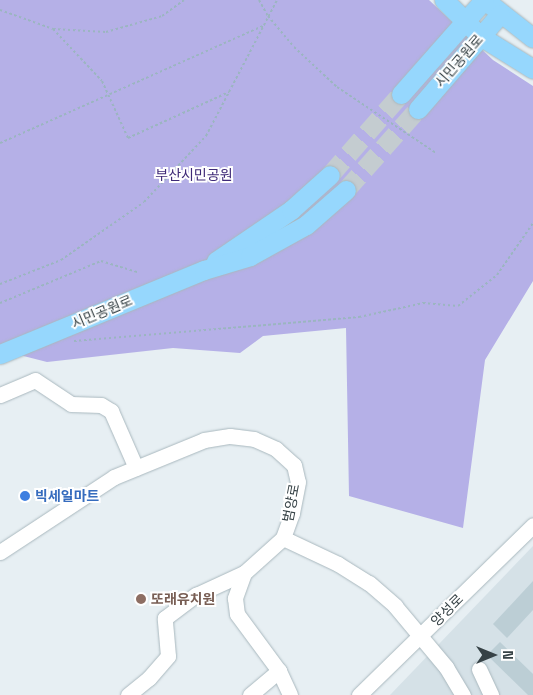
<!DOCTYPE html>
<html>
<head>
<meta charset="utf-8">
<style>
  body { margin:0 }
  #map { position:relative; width:533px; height:695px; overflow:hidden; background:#e7eff3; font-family:"Space Grotesk","Noto Sans KR",sans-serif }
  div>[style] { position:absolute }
  .residential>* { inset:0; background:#d5e1e7 }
  .green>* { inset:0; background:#b5b0e7 }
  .building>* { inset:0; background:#bcced5 }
  .major-tunnel>* { height:19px; margin-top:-9.5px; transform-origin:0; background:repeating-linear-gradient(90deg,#c4ccd0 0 19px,transparent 0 28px) }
  .path>* { height:2px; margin-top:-1px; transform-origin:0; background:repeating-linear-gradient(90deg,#9bb5c0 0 2.5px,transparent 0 5px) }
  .roads { filter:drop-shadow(0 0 1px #a9b8be) drop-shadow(0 0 1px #a9b8be) }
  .minor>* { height:15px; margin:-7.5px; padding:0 7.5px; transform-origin:7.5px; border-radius:7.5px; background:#fff }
  .major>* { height:19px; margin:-9.5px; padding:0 9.5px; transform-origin:9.5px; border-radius:9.5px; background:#96d7fd }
  .dots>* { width:14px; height:14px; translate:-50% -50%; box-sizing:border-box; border:2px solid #fff; border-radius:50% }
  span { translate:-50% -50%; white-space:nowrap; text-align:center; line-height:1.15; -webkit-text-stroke:4px #fff; paint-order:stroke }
  .street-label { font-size:14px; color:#364246 }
  .park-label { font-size:14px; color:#3f2a77 }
  .shop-label { font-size:14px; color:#366cbe; font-weight:700 }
  .left { translate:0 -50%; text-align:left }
  .education-label { font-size:14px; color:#785e54; font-weight:700 }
  .north { position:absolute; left:468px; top:630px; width:50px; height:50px; -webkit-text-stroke:4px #fff; paint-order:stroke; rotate:90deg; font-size:14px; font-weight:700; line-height:20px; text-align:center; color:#364246 }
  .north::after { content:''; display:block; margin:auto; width:18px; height:22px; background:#364246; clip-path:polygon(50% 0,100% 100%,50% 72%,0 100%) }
</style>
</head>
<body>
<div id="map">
  <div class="residential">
    <i style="clip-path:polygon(533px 546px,533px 695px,390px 695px)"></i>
  </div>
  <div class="green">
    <i style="clip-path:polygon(0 0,429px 0,493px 60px,533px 86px,533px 281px,485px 360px,463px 528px,349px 496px,346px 328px,263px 336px,240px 353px,173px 348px,47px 362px,0 350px)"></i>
  </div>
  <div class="building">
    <i style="clip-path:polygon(533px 581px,533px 610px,507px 638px,493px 624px)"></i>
    <i style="clip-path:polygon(500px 642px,533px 674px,533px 695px,528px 695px,487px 655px)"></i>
  </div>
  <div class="major-tunnel">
    <i style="left:330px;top:175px;width:108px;rotate:-48.8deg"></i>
    <i style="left:346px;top:190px;width:108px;rotate:-48.4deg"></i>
  </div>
  <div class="path">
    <i style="left:259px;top:0;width:18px;rotate:61deg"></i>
    <i style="left:268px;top:16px;width:40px;rotate:50deg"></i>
    <i style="left:294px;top:47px;width:59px;rotate:42.9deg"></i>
    <i style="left:337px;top:87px;width:119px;rotate:33.7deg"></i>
    <i style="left:0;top:10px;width:56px;rotate:19.7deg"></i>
    <i style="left:53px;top:29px;width:53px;rotate:3.2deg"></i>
    <i style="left:106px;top:32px;width:58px;rotate:-15.9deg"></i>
    <i style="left:162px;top:16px;width:27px;rotate:-36deg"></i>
    <i style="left:53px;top:29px;width:71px;rotate:46.7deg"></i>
    <i style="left:102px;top:81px;width:63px;rotate:65.5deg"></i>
    <i style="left:128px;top:138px;width:111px;rotate:-24.5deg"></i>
    <i style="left:0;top:143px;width:288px;rotate:-24deg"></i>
    <i style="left:0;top:284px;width:66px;rotate:-21.5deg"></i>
    <i style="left:61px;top:260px;width:101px;rotate:-34.9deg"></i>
    <i style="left:144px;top:202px;width:91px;rotate:-46.8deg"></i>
    <i style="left:206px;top:136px;width:153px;rotate:-62.4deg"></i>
    <i style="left:0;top:303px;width:109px;rotate:-22.6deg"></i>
    <i style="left:101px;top:261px;width:38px;rotate:17deg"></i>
    <i style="left:74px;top:341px;width:286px;rotate:-4.8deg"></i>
    <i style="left:359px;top:317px;width:66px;rotate:-12.3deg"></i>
    <i style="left:423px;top:303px;width:35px;rotate:5deg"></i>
    <i style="left:458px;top:306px;width:50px;rotate:-38.5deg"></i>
    <i style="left:497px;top:275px;width:63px;rotate:-55.3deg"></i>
  </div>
  <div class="roads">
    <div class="minor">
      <i style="left:0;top:395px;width:38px;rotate:-23deg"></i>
      <i style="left:35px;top:380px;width:43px;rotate:33.7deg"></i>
      <i style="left:71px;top:404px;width:30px;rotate:2deg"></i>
      <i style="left:101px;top:405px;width:12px;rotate:31deg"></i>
      <i style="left:111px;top:411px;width:62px;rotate:66.3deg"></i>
      <i style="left:283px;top:538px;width:52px;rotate:138.1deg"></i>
      <i style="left:244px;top:573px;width:27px;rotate:110deg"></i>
      <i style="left:235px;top:598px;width:16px;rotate:83deg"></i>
      <i style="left:237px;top:614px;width:71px;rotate:53.6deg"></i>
      <i style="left:279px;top:671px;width:26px;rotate:65deg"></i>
      <i style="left:0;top:552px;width:136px;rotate:-33.3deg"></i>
      <i style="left:114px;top:477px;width:97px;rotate:-22.3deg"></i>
      <i style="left:204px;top:440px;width:26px;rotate:-9deg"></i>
      <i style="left:230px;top:436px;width:24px;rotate:7deg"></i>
      <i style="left:254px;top:439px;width:24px;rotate:24deg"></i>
      <i style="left:276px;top:449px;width:24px;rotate:42deg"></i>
      <i style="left:294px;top:465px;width:17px;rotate:77deg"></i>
      <i style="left:298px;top:482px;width:32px;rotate:101deg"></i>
      <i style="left:292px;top:513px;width:27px;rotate:110deg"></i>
      <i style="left:283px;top:538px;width:61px;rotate:25.3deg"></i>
      <i style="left:338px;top:564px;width:36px;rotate:32deg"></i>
      <i style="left:369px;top:583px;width:35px;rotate:41deg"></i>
      <i style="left:395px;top:606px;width:80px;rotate:50.1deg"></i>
      <i style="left:446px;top:667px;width:33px;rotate:59deg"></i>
      <i style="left:479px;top:669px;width:29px;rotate:65deg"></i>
      <i style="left:128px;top:695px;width:27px;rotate:-39deg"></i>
      <i style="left:149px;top:678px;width:29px;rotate:-49deg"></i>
      <i style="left:168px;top:656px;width:38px;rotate:-95deg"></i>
      <i style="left:165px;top:618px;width:39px;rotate:-37deg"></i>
      <i style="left:196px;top:595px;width:53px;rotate:-24.6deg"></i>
      <i style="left:250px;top:695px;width:38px;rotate:-40deg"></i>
      <i style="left:359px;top:695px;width:243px;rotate:-44.3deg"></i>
    </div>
    <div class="major">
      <i style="left:444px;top:0;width:51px;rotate:45deg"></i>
      <i style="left:480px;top:36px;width:62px;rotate:31.9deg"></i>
      <i style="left:491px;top:5px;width:53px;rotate:38.2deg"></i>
      <i style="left:401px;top:94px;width:125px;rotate:-48.6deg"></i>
      <i style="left:418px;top:109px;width:125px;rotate:-49.2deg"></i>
      <i style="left:216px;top:261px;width:91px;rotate:-34.2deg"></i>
      <i style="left:291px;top:210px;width:52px;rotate:-41.9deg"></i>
      <i style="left:0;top:354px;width:221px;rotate:-22.4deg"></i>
      <i style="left:204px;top:270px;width:48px;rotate:-16.9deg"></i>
      <i style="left:250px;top:256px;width:64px;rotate:-29deg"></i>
      <i style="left:306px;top:225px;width:53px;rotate:-41.2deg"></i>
    </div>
  </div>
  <div class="dots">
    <i style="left:25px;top:496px;background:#3f7fe0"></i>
    <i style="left:141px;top:599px;background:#8d6e63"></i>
  </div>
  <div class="street-label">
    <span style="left:459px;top:61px;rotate:-49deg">시민공원로</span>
    <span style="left:102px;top:312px;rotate:-23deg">시민공원로</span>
    <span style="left:291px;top:503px;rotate:-79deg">범양로</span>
    <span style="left:447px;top:610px;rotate:-45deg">양성로</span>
  </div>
  <div class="park-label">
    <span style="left:194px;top:175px">부산시민공원</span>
  </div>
  <div class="shop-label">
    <span class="left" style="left:35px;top:496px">빅세일마트</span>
  </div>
  <div class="education-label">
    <span class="left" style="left:151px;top:599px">또래유치원</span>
  </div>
  <div class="north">N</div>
</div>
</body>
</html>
